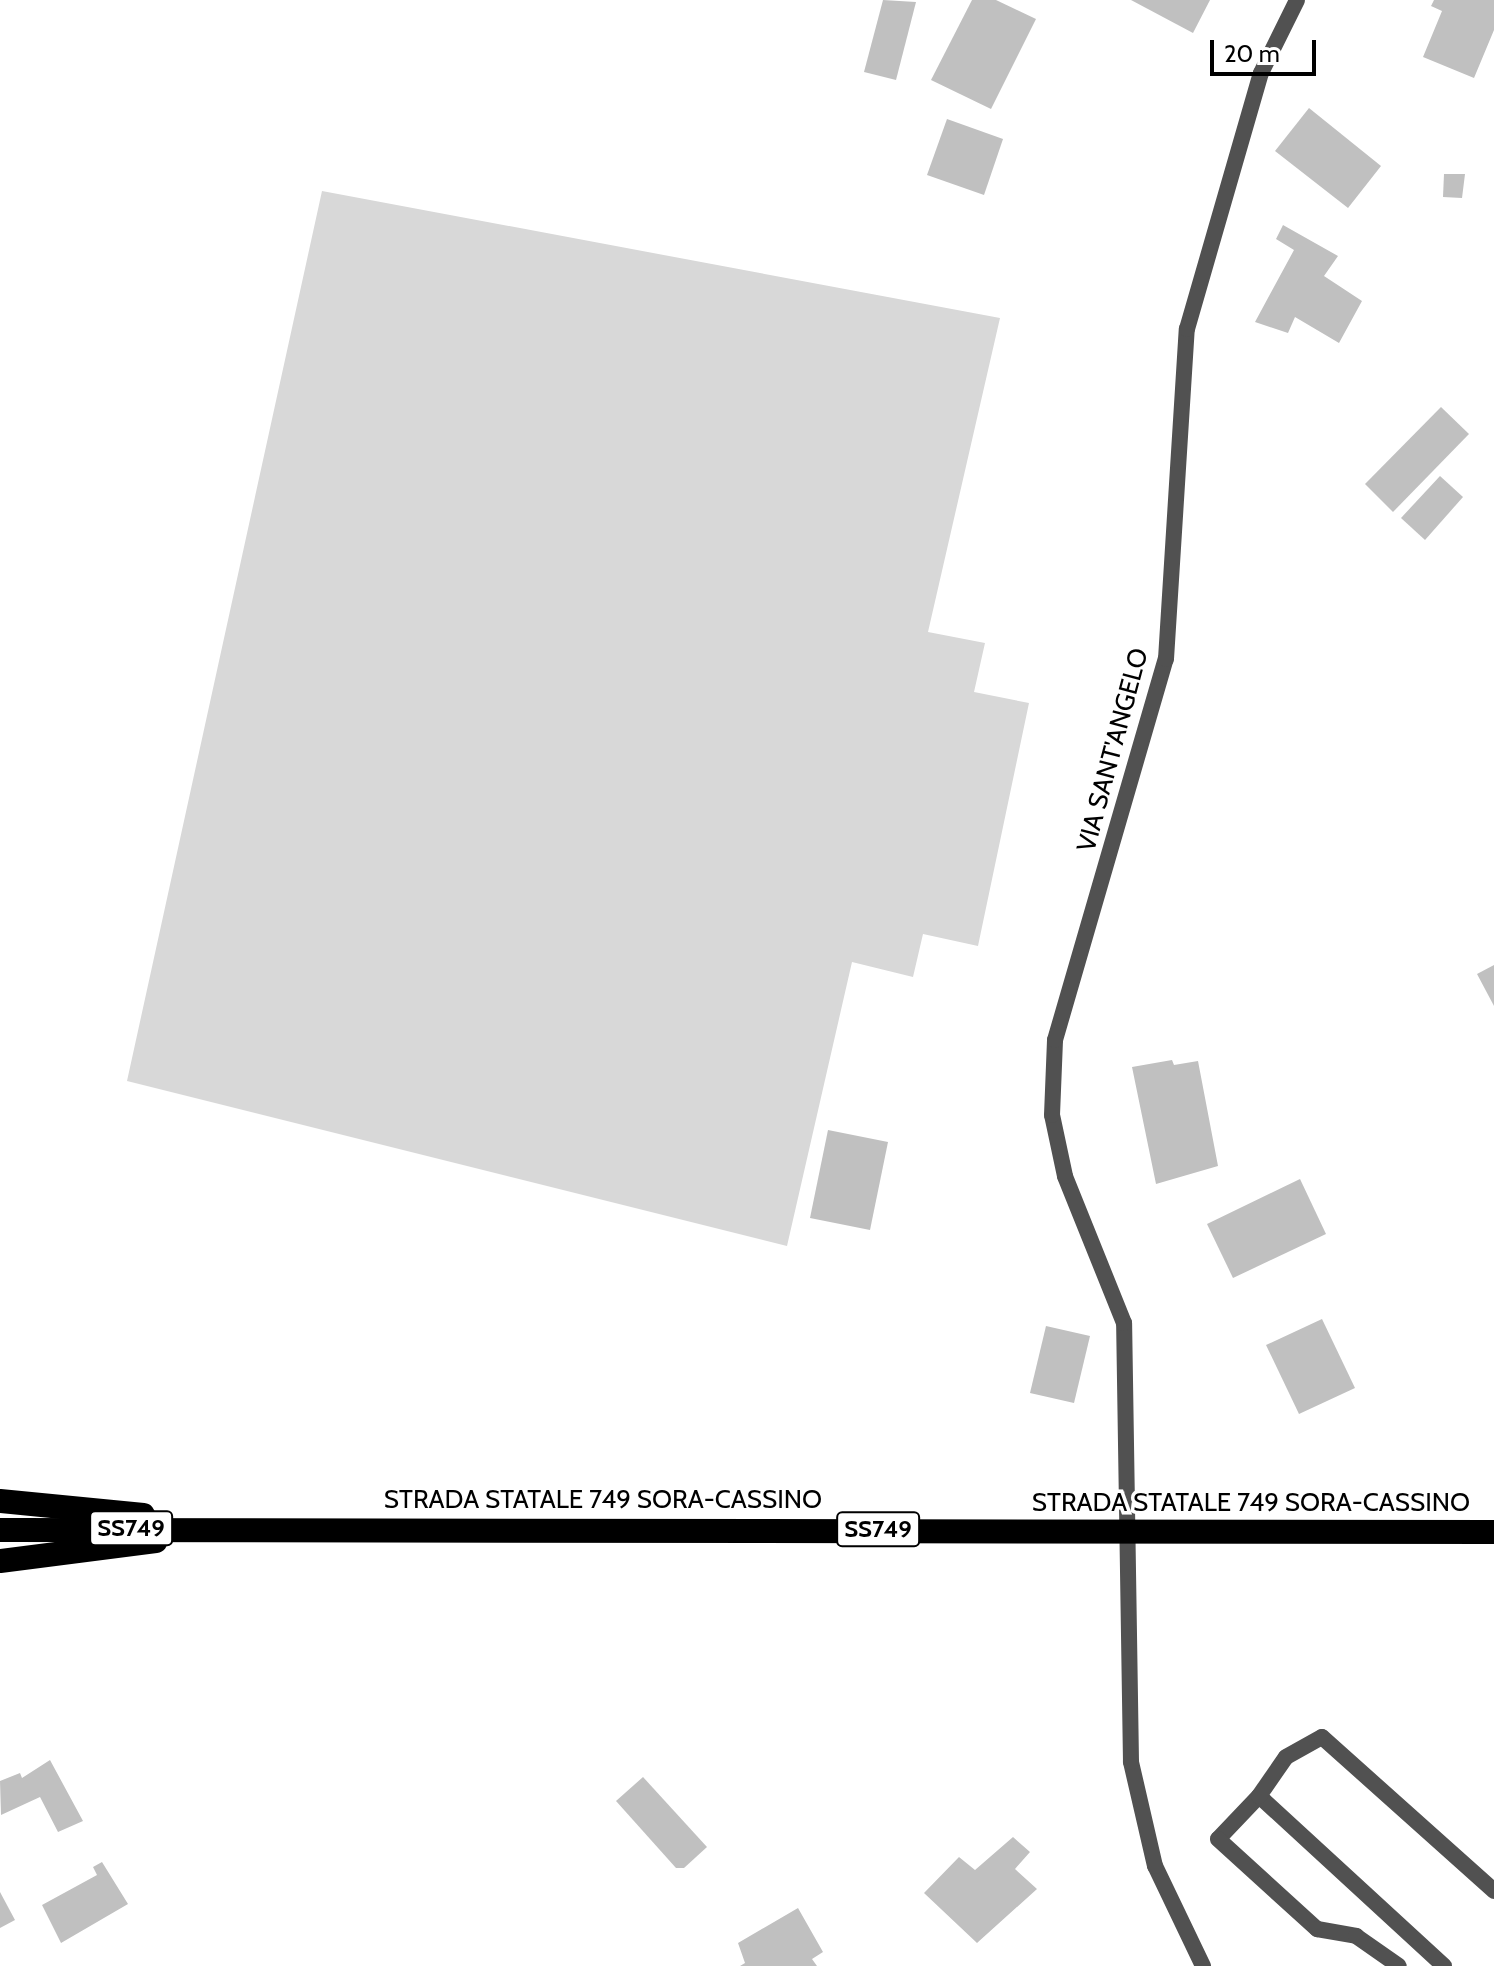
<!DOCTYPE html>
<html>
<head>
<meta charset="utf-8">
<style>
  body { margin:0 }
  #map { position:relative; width:1494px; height:1966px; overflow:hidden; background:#fff; font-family:Cabin,sans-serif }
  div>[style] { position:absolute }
  .green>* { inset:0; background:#d8d8d8 }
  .building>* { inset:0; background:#c0c0c0 }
  .lane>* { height:16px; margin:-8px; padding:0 8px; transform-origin:8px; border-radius:8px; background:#515151 }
  .street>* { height:16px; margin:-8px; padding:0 8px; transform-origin:8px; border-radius:8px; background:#515151 }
  .highway>* { height:24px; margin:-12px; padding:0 12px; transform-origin:12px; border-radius:12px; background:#000 }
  span { translate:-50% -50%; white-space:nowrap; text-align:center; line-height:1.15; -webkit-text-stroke:7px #fff; paint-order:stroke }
  .shield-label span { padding:2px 6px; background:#fff; border:2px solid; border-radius:6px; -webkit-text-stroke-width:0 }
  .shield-label { font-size:24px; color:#000; font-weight:700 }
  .street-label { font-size:26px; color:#000 }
  .scale { position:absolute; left:1210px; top:40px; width:106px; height:36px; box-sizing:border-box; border:4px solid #000; border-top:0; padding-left:10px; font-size:24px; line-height:28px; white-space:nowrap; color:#000; -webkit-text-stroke:6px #fff; paint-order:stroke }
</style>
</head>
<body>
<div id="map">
  <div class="green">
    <i style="clip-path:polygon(322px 191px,1000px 318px,928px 632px,985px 643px,974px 692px,1029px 703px,978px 946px,923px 934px,913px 977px,852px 962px,787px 1246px,127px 1081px)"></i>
  </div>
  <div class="building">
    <i style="clip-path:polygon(883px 0,916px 2px,896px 80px,864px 72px)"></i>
    <i style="clip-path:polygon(972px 0,996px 0,1036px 19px,991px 109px,931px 80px)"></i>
    <i style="clip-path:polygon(1131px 0,1210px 0,1193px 33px)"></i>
    <i style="clip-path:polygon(1434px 0,1494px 0,1494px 30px,1474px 78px,1423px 57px,1442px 11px,1431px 6px)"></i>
    <i style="clip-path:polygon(1309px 108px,1381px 166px,1348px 208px,1275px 151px)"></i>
    <i style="clip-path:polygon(947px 119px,1003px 139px,984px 195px,927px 175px)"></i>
    <i style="clip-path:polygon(1444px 174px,1465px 174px,1462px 198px,1443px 197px)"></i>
    <i style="clip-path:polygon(1283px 225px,1338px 256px,1324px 276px,1362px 301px,1339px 343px,1295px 317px,1288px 333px,1255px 322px,1294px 250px,1276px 239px)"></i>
    <i style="clip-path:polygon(1441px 407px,1469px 434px,1393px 512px,1365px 484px)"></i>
    <i style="clip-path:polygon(1440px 476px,1463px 497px,1425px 540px,1401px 518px)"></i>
    <i style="clip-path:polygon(1494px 965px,1494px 1006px,1477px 974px)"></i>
    <i style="clip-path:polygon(1172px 1060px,1174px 1065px,1198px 1061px,1218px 1166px,1156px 1184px,1132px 1067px)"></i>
    <i style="clip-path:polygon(828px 1130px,888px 1142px,870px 1230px,810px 1218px)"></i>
    <i style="clip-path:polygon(1300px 1179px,1326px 1234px,1233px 1278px,1207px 1224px)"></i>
    <i style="clip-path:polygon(1322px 1319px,1355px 1388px,1299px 1414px,1266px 1345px)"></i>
    <i style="clip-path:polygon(1046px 1326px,1090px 1336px,1074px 1403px,1030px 1393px)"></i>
    <i style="clip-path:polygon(50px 1760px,83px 1821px,58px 1832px,40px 1797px,1px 1815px,0 1781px,20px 1773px,22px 1778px)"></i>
    <i style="clip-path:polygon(643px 1777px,707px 1847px,684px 1868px,676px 1868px,616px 1801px)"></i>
    <i style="clip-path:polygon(1013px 1837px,1030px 1852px,1015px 1869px,1037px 1889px,977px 1943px,924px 1893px,959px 1857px,975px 1870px)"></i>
    <i style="clip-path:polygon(102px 1862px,128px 1904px,61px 1943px,42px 1905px,97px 1875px,93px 1867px)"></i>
    <i style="clip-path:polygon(0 1892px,15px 1920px,0 1928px)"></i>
    <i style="clip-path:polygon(798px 1908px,823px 1952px,812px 1959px,817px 1966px,740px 1966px,745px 1963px,738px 1943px)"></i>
  </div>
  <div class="lane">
    <i style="left:1259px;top:1796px;width:59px;rotate:133.6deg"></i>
    <i style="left:1218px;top:1839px;width:134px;rotate:42.3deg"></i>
    <i style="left:1317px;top:1929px;width:40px;rotate:10deg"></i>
    <i style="left:1356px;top:1936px;width:52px;rotate:34.9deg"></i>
    <i style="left:1444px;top:1966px;width:251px;rotate:-137.4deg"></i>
    <i style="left:1259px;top:1796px;width:47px;rotate:-55.3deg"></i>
    <i style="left:1286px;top:1757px;width:41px;rotate:-29.1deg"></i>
    <i style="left:1322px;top:1737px;width:231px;rotate:41.8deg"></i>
  </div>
  <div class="street">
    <i style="left:1203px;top:1966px;width:111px;rotate:-115.6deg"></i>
    <i style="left:1155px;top:1866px;width:107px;rotate:-103deg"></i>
    <i style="left:1131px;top:1762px;width:439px;rotate:-90.9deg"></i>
    <i style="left:1124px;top:1323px;width:158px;rotate:-111.9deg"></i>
    <i style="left:1065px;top:1176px;width:62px;rotate:-102deg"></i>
    <i style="left:1052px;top:1115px;width:75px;rotate:-87.7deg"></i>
    <i style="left:1055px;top:1040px;width:397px;rotate:-73.8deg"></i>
    <i style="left:1166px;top:659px;width:331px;rotate:-86.4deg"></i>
    <i style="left:1187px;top:329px;width:266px;rotate:-73.9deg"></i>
    <i style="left:1261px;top:73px;width:81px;rotate:-63.7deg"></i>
  </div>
  <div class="highway">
    <i style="left:0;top:1501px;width:144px;rotate:5.6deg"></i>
    <i style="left:0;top:1530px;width:1494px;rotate:0.08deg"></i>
    <i style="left:0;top:1561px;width:157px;rotate:-7.3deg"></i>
  </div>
  <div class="shield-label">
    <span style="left:131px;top:1528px">SS749</span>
    <span style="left:878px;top:1529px">SS749</span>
  </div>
  <div class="street-label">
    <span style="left:1113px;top:750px;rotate:-75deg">VIA SANT'ANGELO</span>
    <span style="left:603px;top:1500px">STRADA STATALE 749 SORA-CASSINO</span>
    <span style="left:1251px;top:1503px">STRADA STATALE 749 SORA-CASSINO</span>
  </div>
  <div class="scale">20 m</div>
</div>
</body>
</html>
